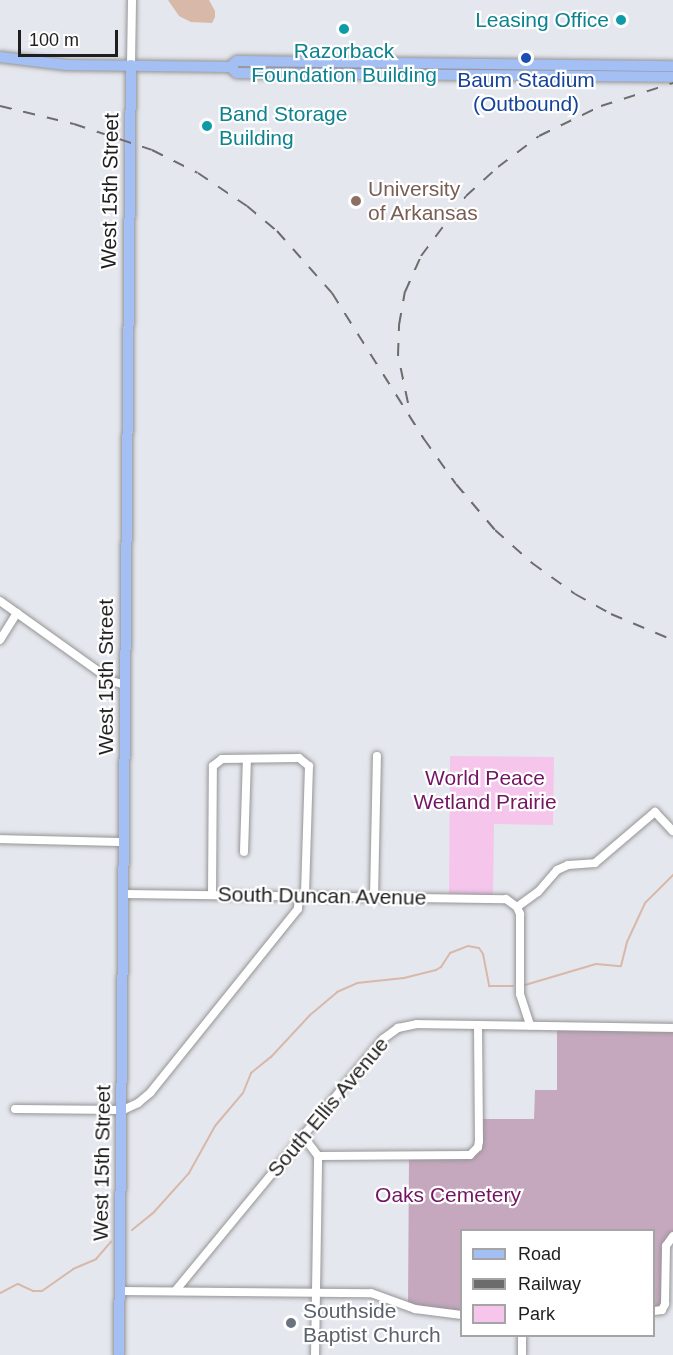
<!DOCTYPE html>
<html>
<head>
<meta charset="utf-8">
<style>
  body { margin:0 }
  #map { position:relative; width:673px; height:1355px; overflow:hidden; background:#e5e7ee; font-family:Arial,sans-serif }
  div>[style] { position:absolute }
  .cemetery>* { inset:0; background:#c5a8be }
  .park>* { inset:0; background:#f5c5ec }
  .water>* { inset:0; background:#d8b8a9 }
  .stream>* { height:2px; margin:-1px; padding:0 1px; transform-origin:1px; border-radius:1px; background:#d8b8a9 }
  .roads { filter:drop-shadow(0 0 2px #959595) drop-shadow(0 0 2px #959595) }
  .minor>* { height:8px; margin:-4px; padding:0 4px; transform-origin:4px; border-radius:4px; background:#fff }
  .major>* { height:10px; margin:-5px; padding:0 5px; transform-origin:5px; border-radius:5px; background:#a4bff4 }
  .rail>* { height:2px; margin-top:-1px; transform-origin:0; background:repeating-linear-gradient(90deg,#6c6c6c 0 12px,transparent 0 24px) }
  .dots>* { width:16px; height:16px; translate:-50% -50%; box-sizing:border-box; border:3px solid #fff; border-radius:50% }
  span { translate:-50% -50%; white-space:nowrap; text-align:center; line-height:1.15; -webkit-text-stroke:4.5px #fff; paint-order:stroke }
  .culture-label { font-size:21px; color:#0d838f }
  .right { translate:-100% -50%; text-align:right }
  .left { translate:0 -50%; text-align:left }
  .transit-label { font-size:21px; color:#164399 }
  .education-label { font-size:21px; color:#785e54 }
  .street-label { font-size:21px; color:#1e1e1e }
  .park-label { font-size:21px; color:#731562 }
  .worship-label { font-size:21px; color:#5b616d }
  .legend { position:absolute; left:460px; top:1229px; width:195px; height:108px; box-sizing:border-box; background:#fff; border:2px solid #a5a5a5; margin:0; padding:8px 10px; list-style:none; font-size:18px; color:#1e1e1e }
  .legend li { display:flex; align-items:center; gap:12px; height:30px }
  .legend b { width:30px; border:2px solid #a5a5a5 }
  .scale { position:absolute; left:18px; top:30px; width:100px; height:27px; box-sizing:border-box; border:3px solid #1e1e1e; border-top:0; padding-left:8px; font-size:18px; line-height:21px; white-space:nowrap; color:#1e1e1e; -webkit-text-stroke:4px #fff; paint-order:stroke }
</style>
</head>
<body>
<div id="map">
  <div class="cemetery">
    <i style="clip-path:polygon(557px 1026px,673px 1028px,673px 1236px,668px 1241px,665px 1304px,654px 1311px,654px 1230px,462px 1230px,461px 1315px,408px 1306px,409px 1156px,475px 1152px,479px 1119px,534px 1119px,535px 1090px,557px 1090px)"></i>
  </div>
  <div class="park">
    <i style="clip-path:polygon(450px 756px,554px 757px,553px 825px,494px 824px,493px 899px,449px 898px)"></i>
  </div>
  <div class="water">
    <i style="clip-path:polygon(168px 0,209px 0,215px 11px,215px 17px,212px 23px,191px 22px,179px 16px)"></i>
  </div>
  <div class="stream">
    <i style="left:525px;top:985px;width:74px;rotate:-16.5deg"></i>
    <i style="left:596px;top:964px;width:25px;rotate:5deg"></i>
    <i style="left:621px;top:966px;width:25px;rotate:-76deg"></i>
    <i style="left:627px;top:942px;width:43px;rotate:-65.2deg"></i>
    <i style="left:645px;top:903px;width:40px;rotate:-45deg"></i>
    <i style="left:132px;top:1230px;width:28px;rotate:-39deg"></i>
    <i style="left:154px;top:1212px;width:52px;rotate:-48.1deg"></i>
    <i style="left:189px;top:1173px;width:54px;rotate:-61deg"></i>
    <i style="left:215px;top:1126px;width:43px;rotate:-49.7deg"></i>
    <i style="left:243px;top:1093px;width:22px;rotate:-68deg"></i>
    <i style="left:251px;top:1073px;width:26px;rotate:-39deg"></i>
    <i style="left:271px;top:1057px;width:57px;rotate:-47.1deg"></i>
    <i style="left:310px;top:1015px;width:35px;rotate:-40deg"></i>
    <i style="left:337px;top:992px;width:22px;rotate:-24deg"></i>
    <i style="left:357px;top:983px;width:47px;rotate:-6.1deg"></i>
    <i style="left:404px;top:978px;width:33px;rotate:-14deg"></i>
    <i style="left:436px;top:970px;width:6px;rotate:-31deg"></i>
    <i style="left:441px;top:967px;width:17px;rotate:-57deg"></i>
    <i style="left:450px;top:953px;width:19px;rotate:-21deg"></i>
    <i style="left:468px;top:946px;width:11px;rotate:10deg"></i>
    <i style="left:479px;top:948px;width:7px;rotate:56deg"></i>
    <i style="left:483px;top:954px;width:33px;rotate:79deg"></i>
    <i style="left:489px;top:986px;width:24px"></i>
    <i style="left:0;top:1293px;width:20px;rotate:-27deg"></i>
    <i style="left:18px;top:1284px;width:17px;rotate:25deg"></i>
    <i style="left:33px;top:1291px;width:9px"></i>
    <i style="left:42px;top:1291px;width:38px;rotate:-35deg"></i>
    <i style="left:73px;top:1269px;width:25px;rotate:-23deg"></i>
    <i style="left:96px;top:1259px;width:23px;rotate:-49deg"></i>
  </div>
  <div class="roads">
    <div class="minor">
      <i style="left:131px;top:65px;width:65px;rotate:-89.1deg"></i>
      <i style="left:0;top:601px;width:138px;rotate:35.5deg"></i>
      <i style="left:112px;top:681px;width:14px;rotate:17deg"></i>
      <i style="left:0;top:640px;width:32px;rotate:-58deg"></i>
      <i style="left:0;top:839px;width:125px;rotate:1.4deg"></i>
      <i style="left:244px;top:852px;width:93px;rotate:-88.2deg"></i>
      <i style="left:125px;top:894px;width:381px;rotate:0.8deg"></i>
      <i style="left:506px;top:899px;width:14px;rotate:36deg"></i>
      <i style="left:212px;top:895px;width:129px;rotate:-89.6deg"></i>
      <i style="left:213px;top:766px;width:11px;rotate:-38deg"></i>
      <i style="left:222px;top:759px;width:77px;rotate:-0.7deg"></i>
      <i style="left:299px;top:758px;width:13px;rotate:39deg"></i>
      <i style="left:309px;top:766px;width:130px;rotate:91.8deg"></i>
      <i style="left:374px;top:897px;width:141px;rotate:-88.8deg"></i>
      <i style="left:517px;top:907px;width:26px;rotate:-36deg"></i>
      <i style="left:538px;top:892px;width:29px;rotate:-49deg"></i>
      <i style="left:557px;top:870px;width:12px;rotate:-24deg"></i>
      <i style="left:568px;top:865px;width:27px;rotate:-4deg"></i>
      <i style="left:595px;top:863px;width:79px;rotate:-40.4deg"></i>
      <i style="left:655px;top:812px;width:26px;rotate:47deg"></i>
      <i style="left:517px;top:907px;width:8px;rotate:67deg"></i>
      <i style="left:520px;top:914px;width:80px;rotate:90deg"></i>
      <i style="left:520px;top:994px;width:33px;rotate:72deg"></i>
      <i style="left:15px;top:1109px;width:108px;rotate:0.5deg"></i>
      <i style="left:123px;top:1110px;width:17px;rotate:-25deg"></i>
      <i style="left:138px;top:1103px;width:16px;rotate:-40deg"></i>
      <i style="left:150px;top:1093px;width:236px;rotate:-51.2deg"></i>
      <i style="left:298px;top:909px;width:13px;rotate:-86deg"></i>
      <i style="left:303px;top:1136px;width:25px;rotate:53deg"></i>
      <i style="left:318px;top:1156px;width:152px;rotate:-0.4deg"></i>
      <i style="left:470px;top:1155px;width:11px;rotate:-45deg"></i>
      <i style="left:478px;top:1147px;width:6px;rotate:-81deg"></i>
      <i style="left:479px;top:1141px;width:116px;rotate:-90.5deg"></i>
      <i style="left:176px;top:1290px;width:325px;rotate:-50.5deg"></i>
      <i style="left:383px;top:1039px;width:19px;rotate:-36deg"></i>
      <i style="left:398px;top:1028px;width:19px;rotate:-12deg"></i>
      <i style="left:417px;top:1024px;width:256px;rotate:0.9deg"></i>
      <i style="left:119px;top:1291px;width:252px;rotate:0.5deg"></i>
      <i style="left:371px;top:1293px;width:47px;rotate:20deg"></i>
      <i style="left:415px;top:1309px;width:47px;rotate:7.3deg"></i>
      <i style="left:654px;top:1311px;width:8px;rotate:-7deg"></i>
      <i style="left:662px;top:1310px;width:7px;rotate:-63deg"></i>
      <i style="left:665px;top:1304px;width:58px;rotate:-89deg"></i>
      <i style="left:666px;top:1246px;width:12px;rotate:-55deg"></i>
      <i style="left:315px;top:1355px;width:199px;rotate:-89.1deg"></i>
      <i style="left:522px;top:1355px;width:19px;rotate:-90deg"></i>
    </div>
    <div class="major">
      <i style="left:0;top:57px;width:67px;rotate:6.8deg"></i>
      <i style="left:67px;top:65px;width:163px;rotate:0.7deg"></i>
      <i style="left:230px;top:67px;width:9px;rotate:-41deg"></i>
      <i style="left:237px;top:61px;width:436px;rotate:0.7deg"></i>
      <i style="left:230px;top:67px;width:9px;rotate:41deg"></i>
      <i style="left:237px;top:73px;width:436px;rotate:0.5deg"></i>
      <i style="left:119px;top:1355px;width:1290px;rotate:-89.47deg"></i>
    </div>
  </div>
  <div class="rail">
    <i style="left:0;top:106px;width:76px;rotate:13.7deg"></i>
    <i style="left:74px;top:124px;width:82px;rotate:18.4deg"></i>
    <i style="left:152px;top:150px;width:51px;rotate:26.6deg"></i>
    <i style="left:198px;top:173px;width:59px;rotate:34deg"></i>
    <i style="left:247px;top:206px;width:39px;rotate:40deg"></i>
    <i style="left:277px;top:231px;width:83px;rotate:48.4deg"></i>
    <i style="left:332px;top:293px;width:173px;rotate:57.8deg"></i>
    <i style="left:424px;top:439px;width:55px;rotate:54.6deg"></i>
    <i style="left:456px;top:484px;width:60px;rotate:49.7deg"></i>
    <i style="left:495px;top:530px;width:50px;rotate:41.7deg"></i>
    <i style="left:532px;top:563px;width:53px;rotate:35.8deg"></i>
    <i style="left:575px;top:594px;width:41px;rotate:29.1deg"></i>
    <i style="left:611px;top:614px;width:67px;rotate:22.8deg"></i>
    <i style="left:408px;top:403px;width:49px;rotate:-101.8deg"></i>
    <i style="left:398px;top:355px;width:30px;rotate:-88deg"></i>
    <i style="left:399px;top:325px;width:34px;rotate:-80deg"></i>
    <i style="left:405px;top:292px;width:39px;rotate:-66deg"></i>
    <i style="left:421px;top:256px;width:75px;rotate:-53.1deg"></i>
    <i style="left:466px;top:196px;width:43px;rotate:-42.2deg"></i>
    <i style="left:498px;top:167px;width:51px;rotate:-37.1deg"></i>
    <i style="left:539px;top:136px;width:69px;rotate:-25.8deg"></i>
    <i style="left:601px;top:106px;width:76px;rotate:-17.7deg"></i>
  </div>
  <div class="dots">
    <i style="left:621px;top:20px;background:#0f9aa8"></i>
    <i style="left:344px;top:29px;background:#0f9aa8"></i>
    <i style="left:526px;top:58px;background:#1a4fb4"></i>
    <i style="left:207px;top:126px;background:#0f9aa8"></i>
    <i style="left:356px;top:201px;background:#8d6e63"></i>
    <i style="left:291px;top:1323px;background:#6b7280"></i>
  </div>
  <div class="culture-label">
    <span class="right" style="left:609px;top:20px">Leasing Office</span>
    <span style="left:344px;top:63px">Razorback<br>Foundation Building</span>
    <span class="left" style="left:219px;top:126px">Band Storage<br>Building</span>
  </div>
  <div class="transit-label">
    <span style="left:526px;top:92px">Baum Stadium<br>(Outbound)</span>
  </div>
  <div class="education-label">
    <span class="left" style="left:368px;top:201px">University<br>of Arkansas</span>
  </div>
  <div class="street-label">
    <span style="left:110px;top:191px;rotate:-89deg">West 15th Street</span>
    <span style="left:106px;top:677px;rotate:-90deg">West 15th Street</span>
    <span style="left:322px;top:896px;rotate:1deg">South Duncan Avenue</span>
    <span style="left:328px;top:1107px;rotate:-50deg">South Ellis Avenue</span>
    <span style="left:102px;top:1163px;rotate:-89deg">West 15th Street</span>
  </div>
  <div class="park-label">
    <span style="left:485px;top:790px">World Peace<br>Wetland Prairie</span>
    <span style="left:448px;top:1195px">Oaks Cemetery</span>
  </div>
  <div class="worship-label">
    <span class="left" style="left:303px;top:1323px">Southside<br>Baptist Church</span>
  </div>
  <ul class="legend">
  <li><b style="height:8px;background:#a4bff4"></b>Road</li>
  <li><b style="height:8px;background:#6c6c6c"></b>Railway</li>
  <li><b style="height:16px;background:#f5c5ec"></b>Park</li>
  </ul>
  <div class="scale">100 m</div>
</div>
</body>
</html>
